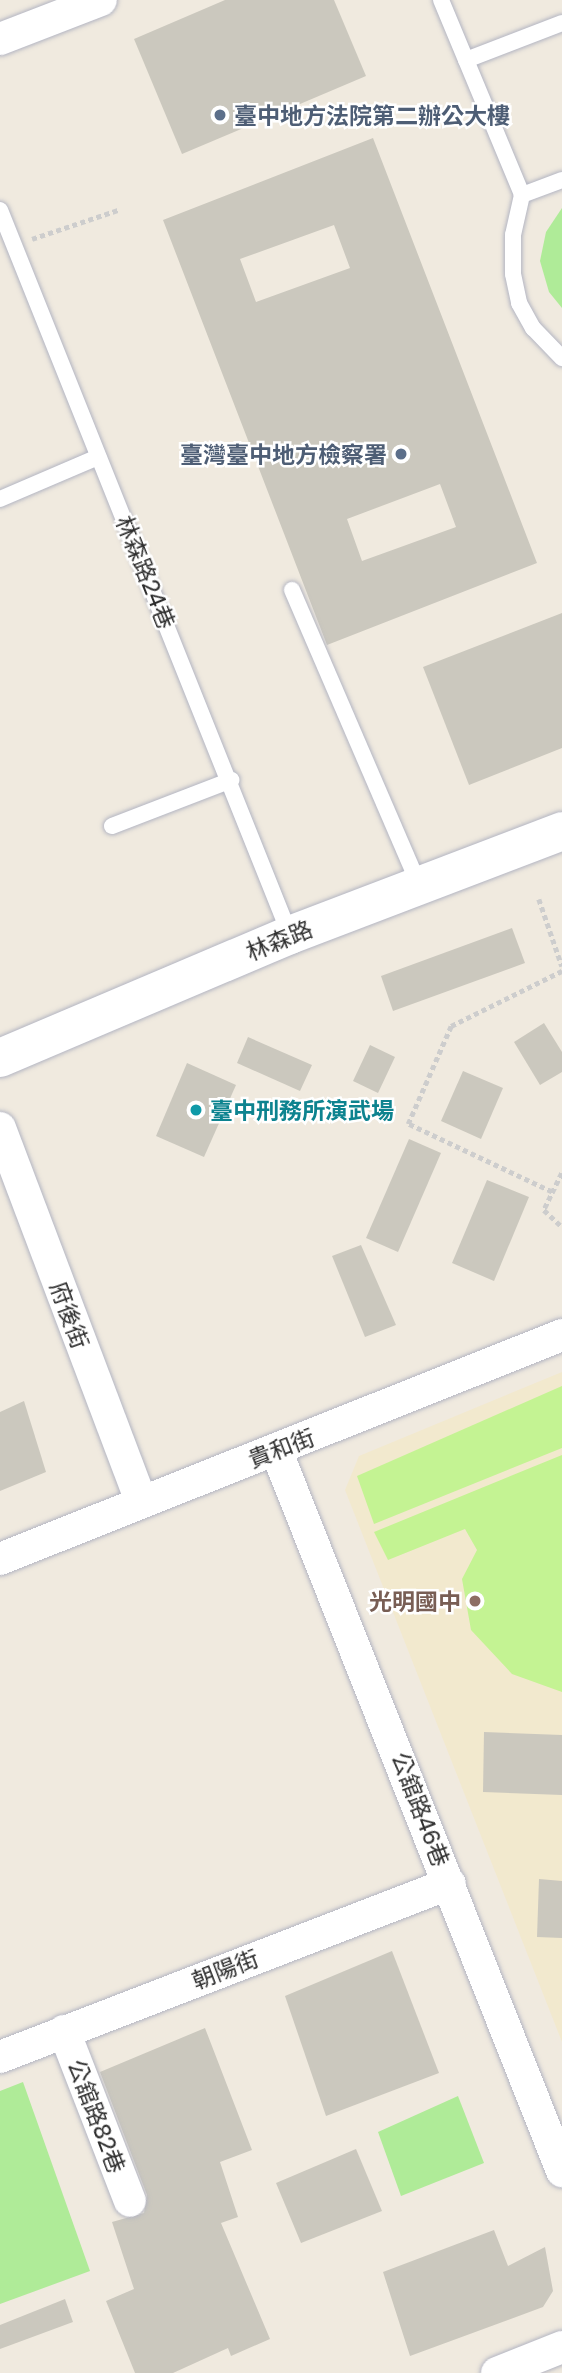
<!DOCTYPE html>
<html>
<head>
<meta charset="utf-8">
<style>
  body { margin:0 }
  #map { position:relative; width:562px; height:2373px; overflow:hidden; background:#f0eadf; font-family:"Golos Text","Noto Sans TC",sans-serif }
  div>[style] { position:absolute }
  .education>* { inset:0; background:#f2e9ce }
  .green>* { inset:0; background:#afeb98 }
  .pitch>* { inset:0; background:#c4f393 }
  .building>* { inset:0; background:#cbc8be }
  .path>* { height:4.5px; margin-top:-2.25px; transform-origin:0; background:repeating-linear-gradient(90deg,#cdcdcd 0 5px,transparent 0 8.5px) }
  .roads { filter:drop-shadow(0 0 2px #b3b5c2) drop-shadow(0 0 2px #b3b5c2) }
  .lane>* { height:16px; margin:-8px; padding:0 8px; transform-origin:8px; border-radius:8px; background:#fff }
  .street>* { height:32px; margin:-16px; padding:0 16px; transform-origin:16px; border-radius:16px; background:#fff }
  .secondary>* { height:38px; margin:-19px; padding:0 19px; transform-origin:19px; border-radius:19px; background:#fff }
  .dots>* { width:19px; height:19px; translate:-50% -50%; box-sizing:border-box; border:4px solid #fff; border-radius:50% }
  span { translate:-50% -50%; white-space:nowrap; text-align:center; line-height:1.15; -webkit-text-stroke:5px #fff; paint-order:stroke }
  .service-label { font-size:23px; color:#4e5e75; font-weight:700 }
  .left { translate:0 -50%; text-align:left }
  .right { translate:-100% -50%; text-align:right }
  .street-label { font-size:23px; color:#2e2e2e }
  .culture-label { font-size:23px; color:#0d838f; font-weight:700 }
  .education-label { font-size:23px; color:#785e54; font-weight:700 }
</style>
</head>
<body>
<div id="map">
  <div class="education">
    <i style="clip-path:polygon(562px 1372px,562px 2042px,345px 1490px,359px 1456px)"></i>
  </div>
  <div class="green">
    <i style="clip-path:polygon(562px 208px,562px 308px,549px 292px,540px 261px,546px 232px)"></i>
    <i style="clip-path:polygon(23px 2082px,90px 2271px,0 2304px,0 2091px)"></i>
    <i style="clip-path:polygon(458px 2096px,484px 2163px,401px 2196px,378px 2132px)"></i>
  </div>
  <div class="pitch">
    <i style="clip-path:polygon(562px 1386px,562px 1448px,374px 1524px,357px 1476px)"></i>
    <i style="clip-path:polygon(562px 1455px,562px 1692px,512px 1674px,471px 1630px,462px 1579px,477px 1550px,465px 1529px,388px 1560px,374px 1532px)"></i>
  </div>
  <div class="building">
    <i style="clip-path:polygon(225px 0,334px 0,366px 76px,182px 154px,134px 39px)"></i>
    <i style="clip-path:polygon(evenodd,373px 138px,537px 563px,327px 645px,163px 220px,373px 138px,334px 225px,350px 268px,256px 302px,240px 259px,334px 225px,373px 138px,440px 484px,456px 527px,362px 561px,347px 519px,440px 484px)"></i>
    <i style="clip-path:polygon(562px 613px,562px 748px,469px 785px,423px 667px)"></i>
    <i style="clip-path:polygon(512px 928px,525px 963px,393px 1011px,381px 976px)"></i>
    <i style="clip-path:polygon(544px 1023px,562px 1052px,562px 1072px,540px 1085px,514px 1042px)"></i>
    <i style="clip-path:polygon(248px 1037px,312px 1065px,300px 1091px,237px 1063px)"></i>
    <i style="clip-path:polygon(370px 1045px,395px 1057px,378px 1093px,353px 1081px)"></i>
    <i style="clip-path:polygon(187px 1063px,236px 1085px,204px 1157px,156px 1136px)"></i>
    <i style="clip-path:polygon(463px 1071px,503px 1088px,481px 1139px,441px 1121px)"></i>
    <i style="clip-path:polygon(409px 1139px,441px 1153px,398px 1252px,366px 1238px)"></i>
    <i style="clip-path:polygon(487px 1180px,529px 1197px,494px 1281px,452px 1263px)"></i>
    <i style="clip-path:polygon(361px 1245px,396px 1325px,365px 1337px,332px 1256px)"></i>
    <i style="clip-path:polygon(24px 1401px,46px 1472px,0 1491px,0 1412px)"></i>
    <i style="clip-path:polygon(484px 1732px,562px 1735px,562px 1795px,483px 1792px)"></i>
    <i style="clip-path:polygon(539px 1879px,562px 1881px,562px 1938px,537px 1937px)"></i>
    <i style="clip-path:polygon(392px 1951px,439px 2073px,326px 2116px,285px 1996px)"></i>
    <i style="clip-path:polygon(205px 2028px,252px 2150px,220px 2162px,238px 2217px,221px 2223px,270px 2339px,231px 2356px,228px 2348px,173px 2373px,135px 2373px,106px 2301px,134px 2289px,112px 2222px,144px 2213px,147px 2195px,100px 2072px)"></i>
    <i style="clip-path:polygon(356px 2149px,382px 2211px,301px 2243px,276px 2183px)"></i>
    <i style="clip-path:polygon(494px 2230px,508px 2266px,545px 2247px,553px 2291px,543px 2307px,410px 2356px,383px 2272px)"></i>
    <i style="clip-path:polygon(65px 2299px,73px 2322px,0 2349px,0 2325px)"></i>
  </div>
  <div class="path">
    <i style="left:32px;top:239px;width:91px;rotate:-18.6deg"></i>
    <i style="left:539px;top:899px;width:71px;rotate:71.1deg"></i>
    <i style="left:562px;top:1173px;width:41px;rotate:115.9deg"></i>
    <i style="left:544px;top:1210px;width:25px;rotate:43deg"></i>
    <i style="left:552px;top:1192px;width:159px;rotate:-154.7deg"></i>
    <i style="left:408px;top:1124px;width:107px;rotate:-66.3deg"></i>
    <i style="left:451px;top:1026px;width:124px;rotate:-26.4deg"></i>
  </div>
  <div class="roads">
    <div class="lane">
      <i style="left:441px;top:0;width:211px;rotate:67.4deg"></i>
      <i style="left:466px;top:60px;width:103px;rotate:-21.1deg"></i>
      <i style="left:562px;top:180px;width:43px;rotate:159.4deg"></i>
      <i style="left:522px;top:195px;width:41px;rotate:102.7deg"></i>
      <i style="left:513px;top:235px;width:39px;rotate:90deg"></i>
      <i style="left:513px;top:274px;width:30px;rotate:78deg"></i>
      <i style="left:519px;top:303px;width:29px;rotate:61deg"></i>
      <i style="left:533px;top:328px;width:42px;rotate:46deg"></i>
      <i style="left:0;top:210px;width:781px;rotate:68.2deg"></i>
      <i style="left:0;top:499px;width:107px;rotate:-23.2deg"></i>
      <i style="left:292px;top:590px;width:321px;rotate:66.7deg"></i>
      <i style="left:112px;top:826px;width:128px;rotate:-21.1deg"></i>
    </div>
    <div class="street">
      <i style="left:0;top:39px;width:108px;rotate:-21.1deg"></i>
      <i style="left:0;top:1128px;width:400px;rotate:69.3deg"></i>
      <i style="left:276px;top:1450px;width:776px;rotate:68.36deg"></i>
      <i style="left:0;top:1559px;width:605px;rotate:-21.73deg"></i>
      <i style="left:64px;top:2031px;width:182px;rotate:68.8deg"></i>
      <i style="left:0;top:2057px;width:482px;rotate:-21.1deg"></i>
      <i style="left:497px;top:2373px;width:70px;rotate:-21.8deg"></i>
    </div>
    <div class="secondary">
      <i style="left:0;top:1058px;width:315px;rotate:-23deg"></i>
      <i style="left:290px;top:935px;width:291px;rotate:-20.9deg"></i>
    </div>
  </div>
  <div class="dots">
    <i style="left:220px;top:115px;background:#5c6f8a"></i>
    <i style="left:401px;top:454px;background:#5c6f8a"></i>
    <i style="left:196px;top:1110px;background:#0f9aa8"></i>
    <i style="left:475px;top:1601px;background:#8d6e63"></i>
  </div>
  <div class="service-label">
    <span class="left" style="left:234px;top:115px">臺中地方法院第二辦公大樓</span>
    <span class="right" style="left:387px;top:454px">臺灣臺中地方檢察署</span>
  </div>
  <div class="street-label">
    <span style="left:146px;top:572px;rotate:68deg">林森路24巷</span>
    <span style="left:279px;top:940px;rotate:-22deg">林森路</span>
    <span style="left:70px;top:1315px;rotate:70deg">府後街</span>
    <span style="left:281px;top:1448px;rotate:-21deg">貴和街</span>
    <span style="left:421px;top:1809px;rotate:69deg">公舘路46巷</span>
    <span style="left:225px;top:1969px;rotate:-21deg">朝陽街</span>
    <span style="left:97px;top:2116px;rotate:69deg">公舘路82巷</span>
  </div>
  <div class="culture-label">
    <span class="left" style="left:210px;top:1110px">臺中刑務所演武場</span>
  </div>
  <div class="education-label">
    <span class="right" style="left:461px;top:1601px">光明國中</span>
  </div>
</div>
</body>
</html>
